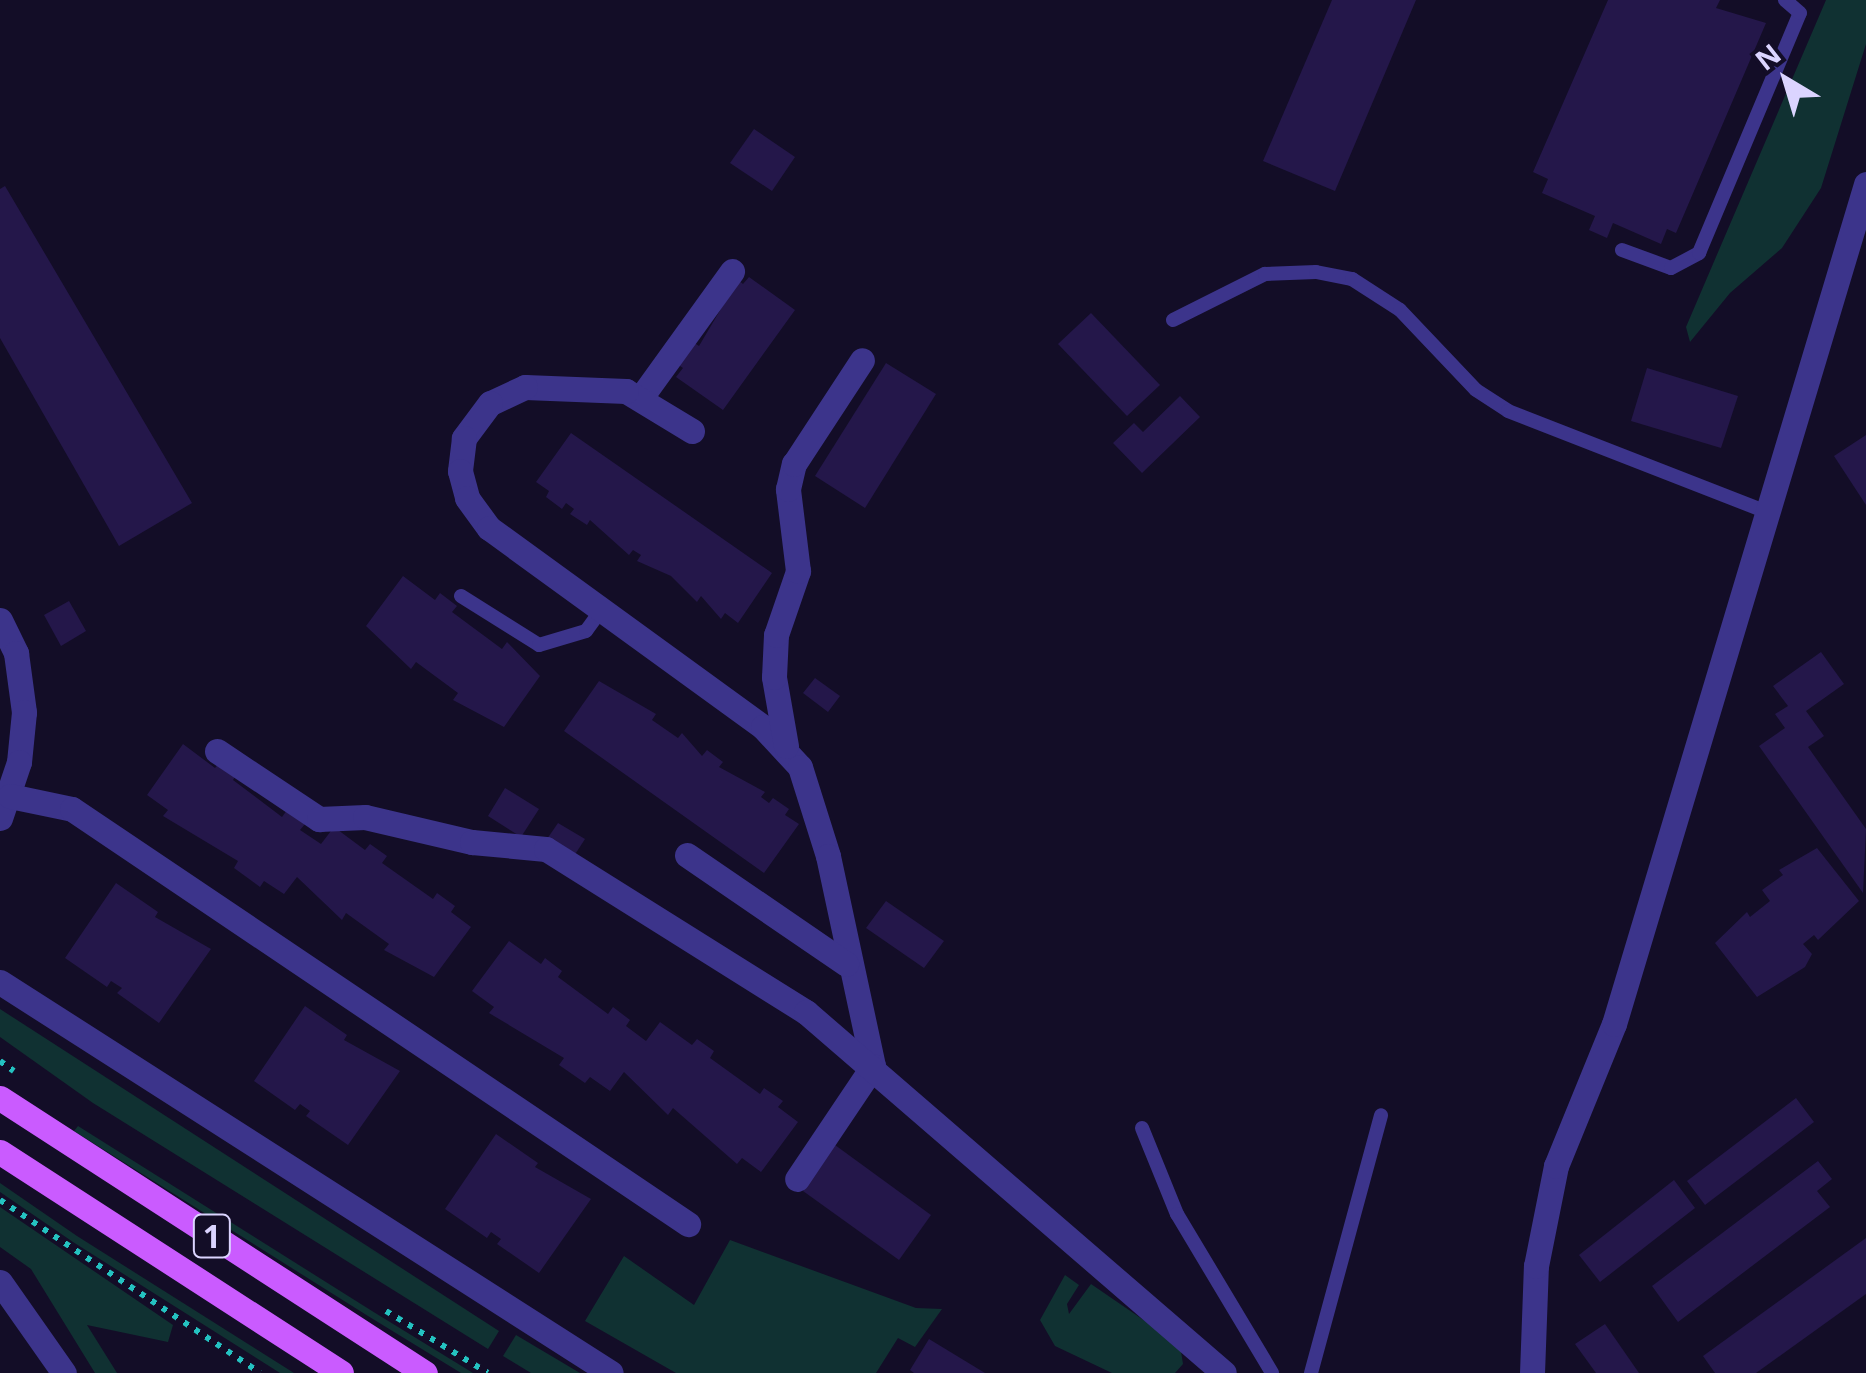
<!DOCTYPE html>
<html>
<head>
<meta charset="utf-8">
<style>
  body { margin:0 }
  #map { position:relative; width:1866px; height:1373px; overflow:hidden; background:#130d27; font-family:"Noto Sans",sans-serif }
  div>[style] { position:absolute }
  .green>* { inset:0; background:#103132 }
  .building>* { inset:0; background:#24174a }
  .path>* { height:6px; margin-top:-3px; transform-origin:0; background:repeating-linear-gradient(90deg,#24c2c1 0 5px,transparent 0 13px) }
  .lane>* { height:14px; margin:-7px; padding:0 7px; transform-origin:7px; border-radius:7px; background:#3c348b }
  .street>* { height:25px; margin:-12.5px; padding:0 12.5px; transform-origin:12.5px; border-radius:12.5px; background:#3c348b }
  .primary>* { height:25px; margin:-12.5px; padding:0 12.5px; transform-origin:12.5px; border-radius:12.5px; background:#ca5bff }
  span { translate:-50% -50%; white-space:nowrap; text-align:center; line-height:1.15; -webkit-text-stroke:10px #130d27; paint-order:stroke }
  .shield-label span { padding:2px 8px; background:#130d27; border:2px solid; border-radius:8px; -webkit-text-stroke-width:0 }
  .shield-label { font-size:32px; color:#dbd4ff; font-weight:700 }
  .north { position:absolute; left:1736px; top:30px; width:100px; height:100px; -webkit-text-stroke:8px #130d27; paint-order:stroke; rotate:322deg; font-size:28px; font-weight:700; line-height:40px; text-align:center; color:#dbd4ff }
  .north::after { content:''; display:block; margin:auto; width:35px; height:45px; background:#dbd4ff; clip-path:polygon(50% 0,100% 100%,50% 72%,0 100%) }
</style>
</head>
<body>
<div id="map">
  <div class="green">
    <i style="clip-path:polygon(1826px 0,1866px 0,1866px 44px,1821px 188px,1782px 248px,1730px 293px,1690px 342px,1686px 327px)"></i>
    <i style="clip-path:polygon(0 1009px,499px 1331px,488px 1349px,93px 1103px,0 1037px)"></i>
    <i style="clip-path:polygon(78px 1126px,372px 1311px,473px 1373px,461px 1373px,368px 1316px,74px 1131px)"></i>
    <i style="clip-path:polygon(0 1183px,77px 1236px,294px 1373px,280px 1373px,73px 1242px,0 1192px)"></i>
    <i style="clip-path:polygon(0 1207px,173px 1325px,168px 1342px,87px 1325px,117px 1373px,95px 1373px,31px 1269px,0 1247px)"></i>
    <i style="clip-path:polygon(730px 1240px,916px 1308px,942px 1309px,915px 1347px,898px 1338px,876px 1373px,676px 1373px,585px 1321px,624px 1256px,694px 1305px)"></i>
    <i style="clip-path:polygon(1065px 1275px,1079px 1285px,1067px 1304px,1069px 1314px,1091px 1284px,1180px 1345px,1183px 1364px,1175px 1373px,1112px 1373px,1055px 1346px,1040px 1320px)"></i>
    <i style="clip-path:polygon(516px 1335px,580px 1373px,531px 1373px,503px 1356px)"></i>
  </div>
  <div class="building">
    <i style="clip-path:polygon(1332px 0,1416px 0,1335px 191px,1263px 161px)"></i>
    <i style="clip-path:polygon(1608px 0,1720px 0,1716px 8px,1766px 23px,1676px 233px,1667px 229px,1661px 244px,1613px 223px,1607px 238px,1589px 230px,1595px 216px,1542px 193px,1548px 179px,1533px 172px)"></i>
    <i style="clip-path:polygon(754px 129px,795px 157px,772px 191px,730px 163px)"></i>
    <i style="clip-path:polygon(5px 186px,192px 503px,119px 546px,0 338px,0 189px)"></i>
    <i style="clip-path:polygon(749px 277px,795px 310px,723px 410px,676px 377px,683px 368px,677px 364px,693px 342px,699px 346px,738px 280px,743px 284px)"></i>
    <i style="clip-path:polygon(1091px 313px,1160px 385px,1127px 416px,1058px 344px)"></i>
    <i style="clip-path:polygon(886px 363px,936px 394px,865px 508px,815px 476px)"></i>
    <i style="clip-path:polygon(1647px 368px,1738px 396px,1721px 448px,1631px 421px)"></i>
    <i style="clip-path:polygon(1180px 396px,1200px 417px,1142px 473px,1113px 443px,1134px 423px,1143px 432px)"></i>
    <i style="clip-path:polygon(571px 433px,772px 573px,738px 623px,725px 613px,721px 619px,701px 596px,697px 602px,671px 576px,637px 561px,641px 555px,633px 550px,629px 555px,590px 520px,587px 525px,570px 514px,574px 509px,566px 503px,562px 509px,546px 497px,549px 491px,536px 482px)"></i>
    <i style="clip-path:polygon(1866px 435px,1866px 505px,1834px 456px)"></i>
    <i style="clip-path:polygon(403px 576px,435px 600px,440px 593px,457px 606px,452px 612px,502px 649px,507px 642px,540px 676px,504px 727px,453px 700px,458px 693px,416px 662px,411px 669px,366px 626px)"></i>
    <i style="clip-path:polygon(69px 601px,86px 631px,61px 646px,44px 615px)"></i>
    <i style="clip-path:polygon(1821px 652px,1844px 684px,1806px 711px,1824px 736px,1808px 747px,1866px 829px,1863px 893px,1759px 746px,1785px 728px,1775px 714px,1788px 706px,1773px 686px)"></i>
    <i style="clip-path:polygon(815px 678px,840px 696px,828px 712px,803px 693px)"></i>
    <i style="clip-path:polygon(599px 681px,656px 714px,652px 720px,678px 738px,682px 733px,702px 756px,707px 750px,723px 762px,719px 767px,765px 792px,761px 797px,769px 803px,773px 798px,789px 809px,785px 815px,799px 824px,764px 873px,564px 731px)"></i>
    <i style="clip-path:polygon(183px 744px,215px 768px,220px 762px,237px 774px,233px 780px,282px 817px,287px 810px,305px 824px,300px 830px,321px 844px,334px 827px,365px 850px,370px 844px,387px 856px,382px 863px,433px 899px,437px 893px,455px 906px,451px 912px,471px 927px,434px 977px,384px 950px,389px 944px,346px 913px,342px 920px,297px 877px,284px 894px,264px 881px,260px 887px,234px 868px,238px 861px,163px 816px,168px 810px,147px 795px)"></i>
    <i style="clip-path:polygon(505px 788px,539px 809px,521px 837px,488px 816px)"></i>
    <i style="clip-path:polygon(558px 823px,585px 839px,574px 856px,547px 839px)"></i>
    <i style="clip-path:polygon(1817px 848px,1859px 901px,1818px 940px,1814px 935px,1803px 944px,1812px 954px,1805px 967px,1757px 997px,1715px 943px,1747px 912px,1750px 917px,1770px 901px,1762px 890px,1783px 875px,1779px 870px)"></i>
    <i style="clip-path:polygon(116px 883px,158px 912px,155px 917px,211px 949px,159px 1023px,117px 993px,122px 988px,111px 981px,107px 987px,65px 958px)"></i>
    <i style="clip-path:polygon(886px 901px,944px 941px,924px 968px,866px 928px)"></i>
    <i style="clip-path:polygon(509px 941px,541px 964px,545px 958px,562px 971px,558px 977px,608px 1014px,613px 1007px,630px 1020px,626px 1026px,646px 1041px,660px 1022px,692px 1045px,697px 1039px,714px 1051px,710px 1058px,760px 1094px,764px 1088px,783px 1101px,778px 1107px,798px 1122px,761px 1172px,742px 1158px,737px 1164px,673px 1108px,668px 1115px,624px 1072px,610px 1091px,590px 1077px,585px 1083px,559px 1065px,564px 1058px,489px 1013px,494px 1007px,472px 991px)"></i>
    <i style="clip-path:polygon(305px 1006px,347px 1035px,344px 1040px,400px 1071px,348px 1145px,306px 1116px,310px 1111px,300px 1104px,295px 1110px,254px 1081px)"></i>
    <i style="clip-path:polygon(1796px 1098px,1814px 1122px,1705px 1205px,1687px 1181px)"></i>
    <i style="clip-path:polygon(496px 1134px,538px 1163px,535px 1167px,591px 1199px,539px 1273px,497px 1244px,501px 1239px,491px 1232px,487px 1238px,445px 1209px)"></i>
    <i style="clip-path:polygon(835px 1145px,931px 1215px,899px 1260px,803px 1191px)"></i>
    <i style="clip-path:polygon(1818px 1161px,1832px 1179px,1817px 1191px,1830px 1207px,1678px 1322px,1652px 1286px)"></i>
    <i style="clip-path:polygon(1674px 1180px,1695px 1208px,1600px 1282px,1579px 1255px)"></i>
    <i style="clip-path:polygon(1866px 1238px,1866px 1294px,1756px 1373px,1715px 1373px,1703px 1356px)"></i>
    <i style="clip-path:polygon(1605px 1324px,1639px 1373px,1596px 1373px,1575px 1344px)"></i>
    <i style="clip-path:polygon(929px 1339px,985px 1373px,914px 1373px,910px 1370px)"></i>
  </div>
  <div class="path">
    <i style="left:0;top:1061px;width:17px;rotate:36deg"></i>
    <i style="left:0;top:1200px;width:312px;rotate:33.6deg"></i>
    <i style="left:386px;top:1311px;width:119px;rotate:31.3deg"></i>
  </div>
  <div class="lane">
    <i style="left:1622px;top:250px;width:52px;rotate:20.2deg"></i>
    <i style="left:1671px;top:268px;width:32px;rotate:-28deg"></i>
    <i style="left:1699px;top:253px;width:260px;rotate:-67.2deg"></i>
    <i style="left:1800px;top:13px;width:20px;rotate:-139deg"></i>
    <i style="left:1173px;top:320px;width:103px;rotate:-26.6deg"></i>
    <i style="left:1265px;top:274px;width:51px;rotate:-2.2deg"></i>
    <i style="left:1316px;top:272px;width:37px;rotate:11deg"></i>
    <i style="left:1352px;top:279px;width:57px;rotate:32.9deg"></i>
    <i style="left:1400px;top:310px;width:110px;rotate:46.5deg"></i>
    <i style="left:1476px;top:390px;width:38px;rotate:33deg"></i>
    <i style="left:1508px;top:411px;width:278px;rotate:21.3deg"></i>
    <i style="left:461px;top:596px;width:92px;rotate:32.1deg"></i>
    <i style="left:539px;top:645px;width:49px;rotate:-16.6deg"></i>
    <i style="left:586px;top:631px;width:27px;rotate:-54deg"></i>
    <i style="left:1142px;top:1128px;width:93px;rotate:67.9deg"></i>
    <i style="left:1177px;top:1214px;width:185px;rotate:59.1deg"></i>
    <i style="left:1311px;top:1373px;width:267px;rotate:-74.8deg"></i>
  </div>
  <div class="street">
    <i style="left:642px;top:396px;width:154px;rotate:-54.2deg"></i>
    <i style="left:692px;top:431px;width:77px;rotate:-148.8deg"></i>
    <i style="left:626px;top:391px;width:101px;rotate:-177.7deg"></i>
    <i style="left:525px;top:387px;width:38px;rotate:155deg"></i>
    <i style="left:490px;top:403px;width:44px;rotate:126.6deg"></i>
    <i style="left:464px;top:438px;width:33px;rotate:97deg"></i>
    <i style="left:460px;top:471px;width:28px;rotate:75deg"></i>
    <i style="left:467px;top:498px;width:37px;rotate:54deg"></i>
    <i style="left:489px;top:528px;width:339px;rotate:36deg"></i>
    <i style="left:763px;top:727px;width:54px;rotate:47.2deg"></i>
    <i style="left:800px;top:767px;width:93px;rotate:72.5deg"></i>
    <i style="left:828px;top:856px;width:215px;rotate:77.9deg"></i>
    <i style="left:873px;top:1066px;width:136px;rotate:123.9deg"></i>
    <i style="left:0;top:620px;width:37px;rotate:64deg"></i>
    <i style="left:16px;top:653px;width:60px;rotate:82.3deg"></i>
    <i style="left:24px;top:712px;width:50px;rotate:95.7deg"></i>
    <i style="left:19px;top:762px;width:59px;rotate:108.7deg"></i>
    <i style="left:786px;top:746px;width:70px;rotate:-99.9deg"></i>
    <i style="left:774px;top:677px;width:42px;rotate:-87.3deg"></i>
    <i style="left:776px;top:635px;width:68px;rotate:-71deg"></i>
    <i style="left:798px;top:571px;width:83px;rotate:-97deg"></i>
    <i style="left:788px;top:489px;width:26px;rotate:-77deg"></i>
    <i style="left:794px;top:464px;width:124px;rotate:-56.8deg"></i>
    <i style="left:217px;top:751px;width:123px;rotate:33.7deg"></i>
    <i style="left:319px;top:819px;width:46px;rotate:-2.5deg"></i>
    <i style="left:365px;top:817px;width:110px;rotate:13.2deg"></i>
    <i style="left:472px;top:842px;width:74px;rotate:5.4deg"></i>
    <i style="left:546px;top:849px;width:307px;rotate:32.1deg"></i>
    <i style="left:806px;top:1012px;width:552px;rotate:40.82deg"></i>
    <i style="left:10px;top:796px;width:63px;rotate:11.8deg"></i>
    <i style="left:72px;top:809px;width:743px;rotate:33.97deg"></i>
    <i style="left:687px;top:855px;width:193px;rotate:34.4deg"></i>
    <i style="left:0;top:982px;width:725px;rotate:32.62deg"></i>
    <i style="left:0;top:1282px;width:111px;rotate:54.9deg"></i>
    <i style="left:1532px;top:1373px;width:107px;rotate:-87.9deg"></i>
    <i style="left:1536px;top:1266px;width:102px;rotate:-78.7deg"></i>
    <i style="left:1556px;top:1166px;width:153px;rotate:-67.8deg"></i>
    <i style="left:1614px;top:1024px;width:877px;rotate:-73.3deg"></i>
  </div>
  <div class="primary">
    <i style="left:0;top:1098px;width:506px;rotate:32.91deg"></i>
    <i style="left:0;top:1152px;width:406px;rotate:32.9deg"></i>
  </div>
  <div class="shield-label">
    <span style="left:212px;top:1236px">1</span>
  </div>
  <div class="north">N</div>
</div>
</body>
</html>
